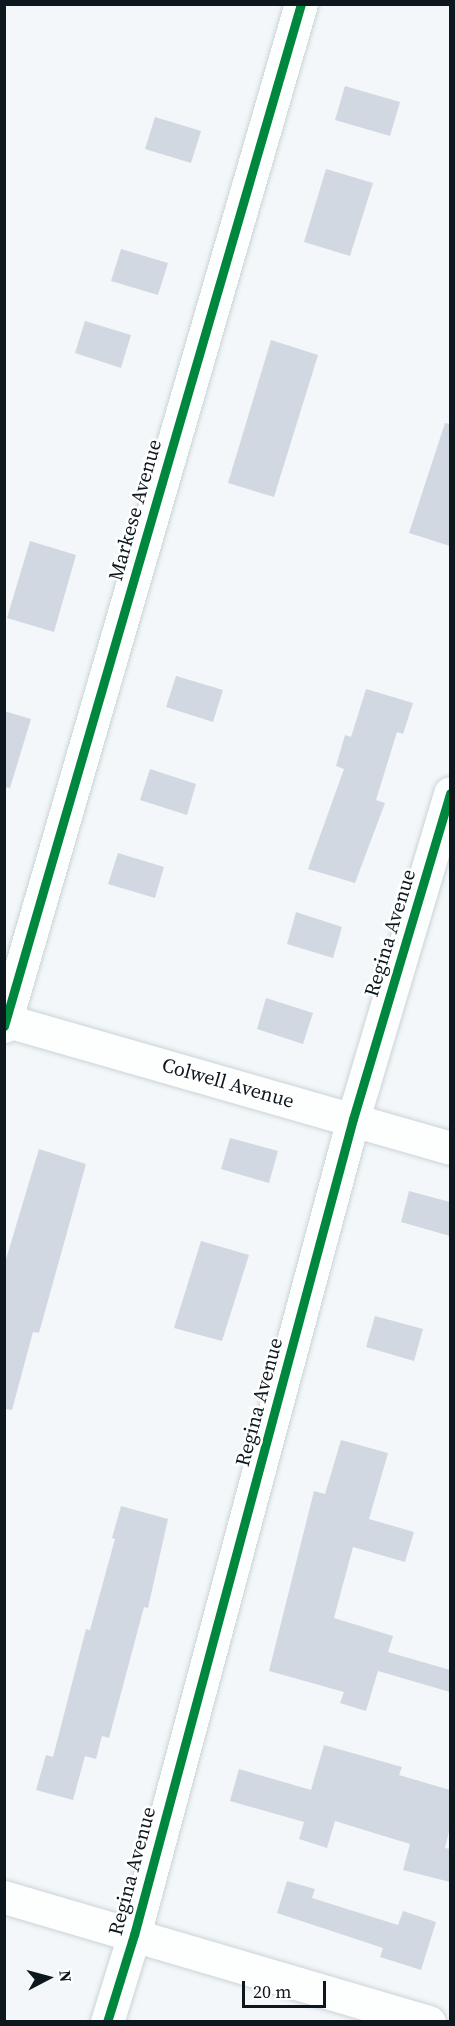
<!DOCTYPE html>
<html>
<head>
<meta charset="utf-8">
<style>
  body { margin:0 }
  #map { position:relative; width:455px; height:2026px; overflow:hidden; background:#f3f7f9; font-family:"Source Serif 4",serif }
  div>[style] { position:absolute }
  .building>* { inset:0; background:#d2d8e1 }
  .roads { filter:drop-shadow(0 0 2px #cbd3d7) drop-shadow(0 0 2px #cbd3d7) }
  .minor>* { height:33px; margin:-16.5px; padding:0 16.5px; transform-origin:16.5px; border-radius:16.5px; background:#fdfefe }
  .cycleway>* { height:9px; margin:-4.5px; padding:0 4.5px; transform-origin:4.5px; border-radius:4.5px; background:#00873e }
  span { translate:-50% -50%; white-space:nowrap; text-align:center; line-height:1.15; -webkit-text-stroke:5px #fff; paint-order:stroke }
  .street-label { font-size:20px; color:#0c181e }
  .frame { position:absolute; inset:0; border:6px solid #0c181e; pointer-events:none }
  .north { position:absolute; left:18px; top:1948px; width:60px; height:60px; -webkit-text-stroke:4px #fff; paint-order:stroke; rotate:84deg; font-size:16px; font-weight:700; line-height:24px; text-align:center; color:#0c181e }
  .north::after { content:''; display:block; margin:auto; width:21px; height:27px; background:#0c181e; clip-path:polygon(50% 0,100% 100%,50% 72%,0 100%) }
  .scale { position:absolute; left:242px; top:1981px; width:84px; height:27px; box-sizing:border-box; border:3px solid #0c181e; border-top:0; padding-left:8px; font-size:18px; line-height:21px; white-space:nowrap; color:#0c181e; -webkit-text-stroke:4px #fff; paint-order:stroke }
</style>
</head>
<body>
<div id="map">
  <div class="building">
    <i style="clip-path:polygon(345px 86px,400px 102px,390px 136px,335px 120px)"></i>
    <i style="clip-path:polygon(155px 117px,201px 131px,191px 163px,145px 149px)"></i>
    <i style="clip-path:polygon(326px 169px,373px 183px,350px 256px,304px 242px)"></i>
    <i style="clip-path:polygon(121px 249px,168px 263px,158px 295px,111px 281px)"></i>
    <i style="clip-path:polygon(85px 321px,131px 335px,121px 368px,75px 353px)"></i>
    <i style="clip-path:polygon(271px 340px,318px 355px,274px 497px,228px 483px)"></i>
    <i style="clip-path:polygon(445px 423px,450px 424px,450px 546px,409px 533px)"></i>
    <i style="clip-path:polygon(30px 541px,76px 555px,54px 632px,7px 618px)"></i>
    <i style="clip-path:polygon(176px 676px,223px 690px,213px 722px,166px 707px)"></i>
    <i style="clip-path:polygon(366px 689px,413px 703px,403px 734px,397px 732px,376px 800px,385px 803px,355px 883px,308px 869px,344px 769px,336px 766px,345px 735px,351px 737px)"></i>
    <i style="clip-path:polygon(4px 711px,31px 719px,10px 788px,4px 787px)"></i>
    <i style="clip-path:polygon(150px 769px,196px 784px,187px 815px,140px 800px)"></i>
    <i style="clip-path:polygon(118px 853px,164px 867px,155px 898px,108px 884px)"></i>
    <i style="clip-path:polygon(296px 912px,342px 927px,333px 958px,287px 944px)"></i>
    <i style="clip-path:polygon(266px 998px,313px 1013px,303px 1044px,257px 1029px)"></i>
    <i style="clip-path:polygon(230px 1138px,278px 1151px,269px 1183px,221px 1169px)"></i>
    <i style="clip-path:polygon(39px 1149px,86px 1164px,39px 1333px,33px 1332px,12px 1410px,4px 1409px,4px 1266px)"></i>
    <i style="clip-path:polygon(409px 1191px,450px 1202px,450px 1236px,401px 1222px)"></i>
    <i style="clip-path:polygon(201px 1241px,249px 1255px,222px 1341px,174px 1328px)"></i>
    <i style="clip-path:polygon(375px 1316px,423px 1329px,414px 1361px,366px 1347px)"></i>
    <i style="clip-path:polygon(341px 1440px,388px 1453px,369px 1519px,414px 1532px,405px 1562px,353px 1547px,334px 1618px,393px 1636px,388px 1652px,450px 1670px,450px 1692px,378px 1671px,366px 1711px,340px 1703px,344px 1692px,269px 1671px,314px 1491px,325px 1494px)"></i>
    <i style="clip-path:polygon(121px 1506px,168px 1519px,148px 1608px,144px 1607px,109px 1738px,102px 1736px,96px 1759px,85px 1756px,73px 1800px,36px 1790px,46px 1755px,53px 1757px,86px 1629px,90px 1630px,115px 1539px,112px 1538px)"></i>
    <i style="clip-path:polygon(324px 1745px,402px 1767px,399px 1775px,450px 1790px,450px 1827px,445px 1848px,450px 1849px,450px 1882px,403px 1870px,410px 1844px,335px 1821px,327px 1848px,299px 1839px,304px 1822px,230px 1801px,239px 1769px,311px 1790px)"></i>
    <i style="clip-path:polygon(287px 1881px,315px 1889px,312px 1898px,398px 1925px,403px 1911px,436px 1922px,421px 1970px,380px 1957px,383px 1948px,277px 1913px)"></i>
  </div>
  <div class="roads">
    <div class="minor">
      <i style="left:4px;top:1020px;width:464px;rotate:16deg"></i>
      <i style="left:4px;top:1026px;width:1064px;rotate:-73.8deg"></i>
      <i style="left:4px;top:1897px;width:443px;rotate:16.4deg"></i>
      <i style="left:107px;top:2022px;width:91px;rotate:-72.8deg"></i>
      <i style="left:134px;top:1935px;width:845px;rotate:-74.98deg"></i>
      <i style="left:353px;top:1119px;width:340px;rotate:-73.4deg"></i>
    </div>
  </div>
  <div class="cycleway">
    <i style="left:4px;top:1026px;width:1064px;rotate:-73.8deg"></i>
    <i style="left:107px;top:2022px;width:91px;rotate:-72.8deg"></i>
    <i style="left:134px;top:1935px;width:845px;rotate:-74.98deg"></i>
    <i style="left:353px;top:1119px;width:340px;rotate:-73.4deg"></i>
  </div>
  <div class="street-label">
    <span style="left:135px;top:510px;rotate:-74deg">Markese Avenue</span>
    <span style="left:390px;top:933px;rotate:-73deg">Regina Avenue</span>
    <span style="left:228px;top:1083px;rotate:16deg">Colwell Avenue</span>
    <span style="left:259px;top:1402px;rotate:-75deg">Regina Avenue</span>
    <span style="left:132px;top:1871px;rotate:-75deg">Regina Avenue</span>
  </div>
  <div class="frame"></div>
  <div class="north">N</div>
  <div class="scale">20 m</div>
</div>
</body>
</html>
